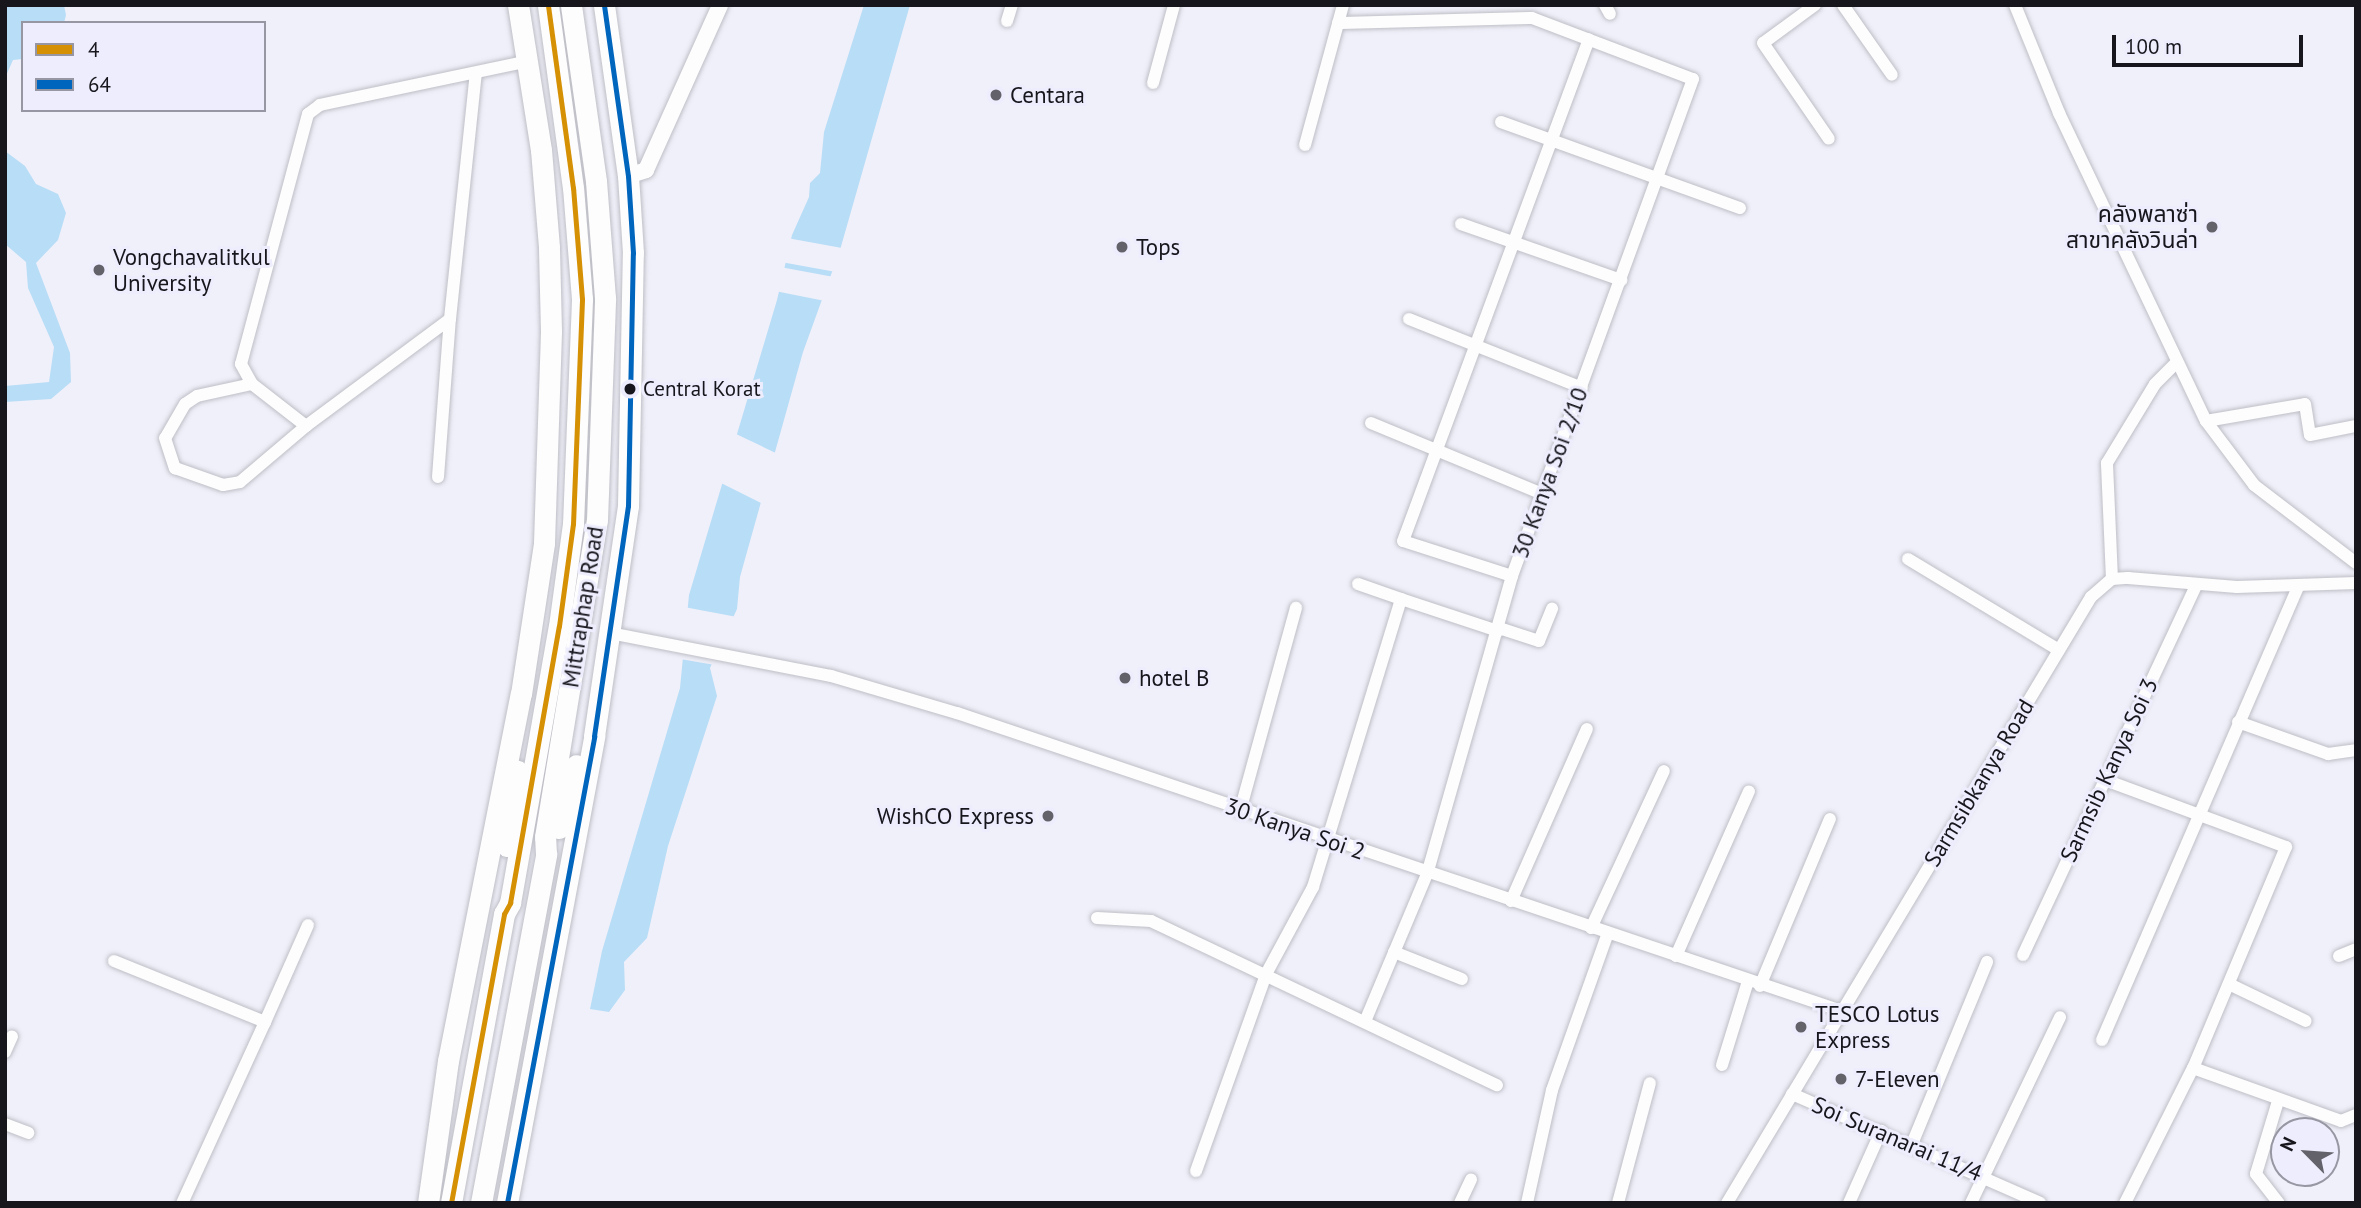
<!DOCTYPE html>
<html>
<head>
<meta charset="utf-8">
<style>
  body { margin:0 }
  #map { position:relative; width:2361px; height:1208px; overflow:hidden; background:#f0f0fa; font-family:"PT Sans","Noto Sans Thai",sans-serif }
  div>[style] { position:absolute }
  .water>* { inset:0; background:#b8ddf6 }
  .pier>* { inset:0; background:#f0f0fa }
  .roads { filter:drop-shadow(0 0 2px #bebec6) drop-shadow(0 0 2px #bebec6) }
  .minor>* { height:12px; margin:-6px; padding:0 6px; transform-origin:6px; border-radius:6px; background:#fdfdfe }
  .tertiary>* { height:16px; margin:-8px; padding:0 8px; transform-origin:8px; border-radius:8px; background:#fdfdfe }
  .trunk>* { height:21px; margin:-10.5px; padding:0 10.5px; transform-origin:10.5px; border-radius:10.5px; background:#fdfdfe }
  .bus-1>* { height:5px; margin:-2.5px; padding:0 2.5px; transform-origin:2.5px; border-radius:2.5px; background:#d59004 }
  .bus-2>* { height:5px; margin:-2.5px; padding:0 2.5px; transform-origin:2.5px; border-radius:2.5px; background:#0065bd }
  .dots>* { width:19px; height:19px; translate:-50% -50%; box-sizing:border-box; border:4px solid #ededfd; border-radius:50% }
  span { translate:-50% -50%; white-space:nowrap; text-align:center; line-height:1.15; -webkit-text-stroke:6px #ededfd; paint-order:stroke }
  .bus-label { font-size:21px; color:#17161d }
  .left { translate:0 -50%; text-align:left }
  .poi-label { font-size:23px; color:#17161d }
  .right { translate:-100% -50%; text-align:right }
  .street-label { font-size:23px; color:#17161d }
  .frame { position:absolute; inset:0; border:7px solid #17161d; pointer-events:none }
  .legend { position:absolute; left:21px; top:21px; width:245px; height:91px; box-sizing:border-box; background:#ededfd; border:2px solid #9797a3; margin:0; padding:9px 12px; list-style:none; font-size:21px; color:#17161d }
  .legend li { display:flex; align-items:center; gap:14px; height:35px }
  .legend b { width:35px; border:2px solid #9797a3 }
  .north { position:absolute; left:2270px; top:1117px; width:70px; height:70px; box-sizing:border-box; background:#ededfd; border:2px solid #9797a3; border-radius:50%; rotate:295deg; font-size:19px; font-weight:700; line-height:28px; text-align:center; color:#17161d }
  .north::after { content:''; display:block; margin:auto; width:24px; height:32px; background:#63626a; clip-path:polygon(50% 0,100% 100%,50% 72%,0 100%) }
  .scale { position:absolute; left:2112px; top:35px; width:191px; height:32px; box-sizing:border-box; border:4px solid #17161d; border-top:0; padding-left:9px; font-size:21px; line-height:24px; white-space:nowrap; color:#17161d; -webkit-text-stroke:5px #ededfd; paint-order:stroke }
</style>
</head>
<body>
<div id="map">
  <div class="water">
    <i style="clip-path:polygon(5px 5px,64px 5px,66px 15px,64px 23px,23px 23px,23px 59px,13px 60px,5px 78px)"></i>
    <i style="clip-path:polygon(864px 5px,910px 5px,840px 250px,803px 352px,740px 577px,737px 609px,710px 668px,717px 696px,668px 846px,647px 938px,624px 962px,625px 990px,609px 1012px,590px 1009px,602px 951px,680px 688px,689px 595px,777px 300px,792px 235px,809px 197px,810px 183px,820px 173px,824px 132px)"></i>
    <i style="clip-path:polygon(5px 151px,25px 166px,36px 184px,58px 194px,66px 213px,58px 240px,36px 263px,70px 353px,71px 382px,51px 399px,5px 402px,5px 386px,49px 382px,54px 347px,28px 288px,26px 262px,5px 244px)"></i>
  </div>
  <div class="pier">
    <i style="clip-path:polygon(787px 238px,842px 248px,836px 272px,781px 262px)"></i>
    <i style="clip-path:polygon(780px 267px,834px 277px,825px 301px,775px 291px)"></i>
    <i style="clip-path:polygon(734px 433px,780px 455px,765px 505px,719px 482px)"></i>
    <i style="clip-path:polygon(684px 607px,737px 617px,715px 665px,680px 659px)"></i>
  </div>
  <div class="roads">
    <div class="minor">
      <i style="left:1605px;top:5px;width:10px;rotate:61deg"></i>
      <i style="left:1815px;top:5px;width:64px;rotate:143.8deg"></i>
      <i style="left:1763px;top:43px;width:116px;rotate:55.5deg"></i>
      <i style="left:1843px;top:5px;width:85px;rotate:55deg"></i>
      <i style="left:2015px;top:5px;width:117px;rotate:67.8deg"></i>
      <i style="left:2059px;top:113px;width:341px;rotate:64.5deg"></i>
      <i style="left:2206px;top:421px;width:80px;rotate:53.1deg"></i>
      <i style="left:2254px;top:485px;width:128px;rotate:37.4deg"></i>
      <i style="left:1007px;top:21px;width:17px;rotate:-73deg"></i>
      <i style="left:1338px;top:23px;width:194px;rotate:-1.5deg"></i>
      <i style="left:1532px;top:18px;width:172px;rotate:20.8deg"></i>
      <i style="left:1693px;top:79px;width:529px;rotate:110.01deg"></i>
      <i style="left:1512px;top:576px;width:310px;rotate:105.9deg"></i>
      <i style="left:1427px;top:874px;width:157px;rotate:112.8deg"></i>
      <i style="left:1153px;top:83px;width:81px;rotate:-74.9deg"></i>
      <i style="left:1501px;top:122px;width:254px;rotate:19.8deg"></i>
      <i style="left:1305px;top:145px;width:145px;rotate:-74.8deg"></i>
      <i style="left:1461px;top:224px;width:170px;rotate:19.3deg"></i>
      <i style="left:1409px;top:319px;width:186px;rotate:21.7deg"></i>
      <i style="left:252px;top:384px;width:56px;rotate:167.7deg"></i>
      <i style="left:197px;top:396px;width:14px;rotate:146deg"></i>
      <i style="left:185px;top:404px;width:39px;rotate:120deg"></i>
      <i style="left:165px;top:438px;width:32px;rotate:72deg"></i>
      <i style="left:175px;top:468px;width:51px;rotate:19.5deg"></i>
      <i style="left:223px;top:485px;width:17px;rotate:-10deg"></i>
      <i style="left:240px;top:482px;width:87px;rotate:-40.3deg"></i>
      <i style="left:306px;top:426px;width:179px;rotate:-36.6deg"></i>
      <i style="left:450px;top:319px;width:247px;rotate:-84deg"></i>
      <i style="left:2206px;top:421px;width:100px;rotate:-9.7deg"></i>
      <i style="left:2305px;top:404px;width:31px;rotate:81deg"></i>
      <i style="left:2310px;top:435px;width:47px;rotate:-11.1deg"></i>
      <i style="left:1371px;top:423px;width:185px;rotate:22.5deg"></i>
      <i style="left:306px;top:426px;width:68px;rotate:-142.1deg"></i>
      <i style="left:252px;top:384px;width:23px;rotate:-119deg"></i>
      <i style="left:241px;top:364px;width:259px;rotate:-75deg"></i>
      <i style="left:308px;top:114px;width:15px;rotate:-37deg"></i>
      <i style="left:320px;top:105px;width:213px;rotate:-11.9deg"></i>
      <i style="left:438px;top:477px;width:158px;rotate:-85.7deg"></i>
      <i style="left:1908px;top:559px;width:176px;rotate:31.1deg"></i>
      <i style="left:1512px;top:576px;width:114px;rotate:-162.2deg"></i>
      <i style="left:1403px;top:541px;width:535px;rotate:-69.67deg"></i>
      <i style="left:2112px;top:579px;width:116px;rotate:-92.5deg"></i>
      <i style="left:2107px;top:463px;width:92px;rotate:-58.7deg"></i>
      <i style="left:2155px;top:384px;width:31px;rotate:-45deg"></i>
      <i style="left:1358px;top:584px;width:46px;rotate:19.2deg"></i>
      <i style="left:1499px;top:628px;width:42px;rotate:18deg"></i>
      <i style="left:1539px;top:641px;width:35px;rotate:-68deg"></i>
      <i style="left:610px;top:633px;width:225px;rotate:11deg"></i>
      <i style="left:831px;top:676px;width:131px;rotate:16.4deg"></i>
      <i style="left:957px;top:713px;width:934px;rotate:18.61deg"></i>
      <i style="left:2238px;top:722px;width:96px;rotate:19.6deg"></i>
      <i style="left:2328px;top:754px;width:28px;rotate:-8deg"></i>
      <i style="left:2105px;top:780px;width:193px;rotate:20.3deg"></i>
      <i style="left:2286px;top:847px;width:240px;rotate:112.8deg"></i>
      <i style="left:1240px;top:811px;width:211px;rotate:-74.6deg"></i>
      <i style="left:1511px;top:901px;width:188px;rotate:-66.2deg"></i>
      <i style="left:1097px;top:918px;width:54px;rotate:3.2deg"></i>
      <i style="left:1151px;top:921px;width:383px;rotate:25.4deg"></i>
      <i style="left:1591px;top:928px;width:173px;rotate:-65.1deg"></i>
      <i style="left:1394px;top:952px;width:73px;rotate:21.7deg"></i>
      <i style="left:2023px;top:955px;width:408px;rotate:-64.9deg"></i>
      <i style="left:1676px;top:956px;width:180px;rotate:-66.1deg"></i>
      <i style="left:2339px;top:956px;width:18px;rotate:-22deg"></i>
      <i style="left:114px;top:961px;width:163px;rotate:22deg"></i>
      <i style="left:265px;top:1022px;width:199px;rotate:114.6deg"></i>
      <i style="left:2229px;top:984px;width:85px;rotate:25.7deg"></i>
      <i style="left:1760px;top:986px;width:181px;rotate:-67.3deg"></i>
      <i style="left:265px;top:1022px;width:106px;rotate:-66.1deg"></i>
      <i style="left:2102px;top:1040px;width:495px;rotate:-66.6deg"></i>
      <i style="left:5px;top:1052px;width:17px;rotate:-66deg"></i>
      <i style="left:1722px;top:1065px;width:88px;rotate:-72.8deg"></i>
      <i style="left:1792px;top:1094px;width:271px;rotate:23.7deg"></i>
      <i style="left:2278px;top:1101px;width:76px;rotate:106.8deg"></i>
      <i style="left:2256px;top:1174px;width:37px;rotate:52deg"></i>
      <i style="left:5px;top:1124px;width:25px;rotate:21deg"></i>
      <i style="left:1912px;top:1144px;width:197px;rotate:-67.6deg"></i>
      <i style="left:1196px;top:1171px;width:209px;rotate:-70.4deg"></i>
      <i style="left:1266px;top:974px;width:99px;rotate:-61.6deg"></i>
      <i style="left:1313px;top:887px;width:301px;rotate:-73deg"></i>
      <i style="left:1401px;top:599px;width:102px;rotate:18.3deg"></i>
      <i style="left:1460px;top:1203px;width:26px;rotate:-65deg"></i>
      <i style="left:1527px;top:1203px;width:116px;rotate:-77.5deg"></i>
      <i style="left:1552px;top:1090px;width:167px;rotate:-70.4deg"></i>
      <i style="left:1618px;top:1203px;width:124px;rotate:-75.1deg"></i>
      <i style="left:1727px;top:1203px;width:707px;rotate:-59.01deg"></i>
      <i style="left:2091px;top:597px;width:28px;rotate:-41deg"></i>
      <i style="left:2112px;top:579px;width:16px;rotate:-4deg"></i>
      <i style="left:2128px;top:578px;width:109px;rotate:4.7deg"></i>
      <i style="left:2237px;top:587px;width:119px;rotate:-1.9deg"></i>
      <i style="left:1849px;top:1203px;width:79px;rotate:-66deg"></i>
      <i style="left:1971px;top:1203px;width:206px;rotate:-64.4deg"></i>
      <i style="left:2125px;top:1203px;width:151px;rotate:-63.3deg"></i>
      <i style="left:2193px;top:1068px;width:157px;rotate:19.7deg"></i>
      <i style="left:2341px;top:1121px;width:16px;rotate:-22deg"></i>
    </div>
    <div class="tertiary">
      <i style="left:628px;top:176px;width:19px;rotate:-18deg"></i>
      <i style="left:646px;top:170px;width:181px;rotate:-65.8deg"></i>
    </div>
    <div class="trunk">
      <i style="left:559px;top:828px;width:65px;rotate:-74.9deg"></i>
      <i style="left:507px;top:846px;width:76px;rotate:-82.4deg"></i>
      <i style="left:428px;top:1203px;width:143px;rotate:-82deg"></i>
      <i style="left:448px;top:1061px;width:374px;rotate:-78.8deg"></i>
      <i style="left:521px;top:694px;width:153px;rotate:-81.3deg"></i>
      <i style="left:544px;top:543px;width:212px;rotate:-88.1deg"></i>
      <i style="left:551px;top:331px;width:84px;rotate:-91.4deg"></i>
      <i style="left:549px;top:247px;width:97px;rotate:-94.7deg"></i>
      <i style="left:541px;top:150px;width:147px;rotate:-99deg"></i>
      <i style="left:451px;top:1203px;width:294px;rotate:-79.6deg"></i>
      <i style="left:504px;top:914px;width:13px;rotate:-61deg"></i>
      <i style="left:510px;top:903px;width:281px;rotate:-80deg"></i>
      <i style="left:559px;top:626px;width:103px;rotate:-82.2deg"></i>
      <i style="left:573px;top:524px;width:225px;rotate:-87.7deg"></i>
      <i style="left:582px;top:299px;width:111px;rotate:-94.6deg"></i>
      <i style="left:573px;top:188px;width:185px;rotate:-97.8deg"></i>
      <i style="left:481px;top:1203px;width:355px;rotate:-79.4deg"></i>
      <i style="left:546px;top:854px;width:17px;rotate:-93deg"></i>
      <i style="left:545px;top:837px;width:321px;rotate:-80.7deg"></i>
      <i style="left:597px;top:520px;width:222px;rotate:-87.9deg"></i>
      <i style="left:605px;top:298px;width:117px;rotate:-94.4deg"></i>
      <i style="left:596px;top:181px;width:178px;rotate:-98.1deg"></i>
      <i style="left:507px;top:1203px;width:475px;rotate:-79.4deg"></i>
      <i style="left:594px;top:736px;width:232px;rotate:-81.6deg"></i>
      <i style="left:628px;top:506px;width:253px;rotate:-88.9deg"></i>
      <i style="left:633px;top:253px;width:77px;rotate:-93.7deg"></i>
      <i style="left:628px;top:176px;width:173px;rotate:-98deg"></i>
    </div>
  </div>
  <div class="bus-1">
    <i style="left:451px;top:1203px;width:294px;rotate:-79.6deg"></i>
    <i style="left:504px;top:914px;width:13px;rotate:-61deg"></i>
    <i style="left:510px;top:903px;width:281px;rotate:-80deg"></i>
    <i style="left:559px;top:626px;width:103px;rotate:-82.2deg"></i>
    <i style="left:573px;top:524px;width:225px;rotate:-87.7deg"></i>
    <i style="left:582px;top:299px;width:111px;rotate:-94.6deg"></i>
    <i style="left:573px;top:188px;width:185px;rotate:-97.8deg"></i>
  </div>
  <div class="bus-2">
    <i style="left:507px;top:1203px;width:475px;rotate:-79.4deg"></i>
    <i style="left:594px;top:736px;width:232px;rotate:-81.6deg"></i>
    <i style="left:628px;top:506px;width:253px;rotate:-88.9deg"></i>
    <i style="left:633px;top:253px;width:77px;rotate:-93.7deg"></i>
    <i style="left:628px;top:176px;width:173px;rotate:-98deg"></i>
  </div>
  <div class="dots">
    <i style="left:996px;top:95px;background:#63626a"></i>
    <i style="left:2212px;top:227px;background:#63626a"></i>
    <i style="left:1122px;top:247px;background:#63626a"></i>
    <i style="left:99px;top:270px;background:#63626a"></i>
    <i style="left:630px;top:389px;background:#17161d"></i>
    <i style="left:1125px;top:678px;background:#63626a"></i>
    <i style="left:1048px;top:816px;background:#63626a"></i>
    <i style="left:1801px;top:1027px;background:#63626a"></i>
    <i style="left:1841px;top:1079px;background:#63626a"></i>
  </div>
  <div class="bus-label">
    <span class="left" style="left:643px;top:389px">Central Korat</span>
  </div>
  <div class="poi-label">
    <span class="left" style="left:1010px;top:95px">Centara</span>
    <span class="right" style="left:2198px;top:227px">คลังพลาซ่า<br>สาขาคลังวินล่า</span>
    <span class="left" style="left:1136px;top:247px">Tops</span>
    <span class="left" style="left:113px;top:270px">Vongchavalitkul<br>University</span>
    <span class="left" style="left:1139px;top:678px">hotel B</span>
    <span class="right" style="left:1034px;top:816px">WishCO Express</span>
    <span class="left" style="left:1815px;top:1027px">TESCO Lotus<br>Express</span>
    <span class="left" style="left:1855px;top:1079px">7-Eleven</span>
  </div>
  <div class="street-label">
    <span style="left:1550px;top:473px;rotate:-70deg">30 Kanya Soi 2/10</span>
    <span style="left:583px;top:607px;rotate:-81deg">Mittraphap Road</span>
    <span style="left:2109px;top:770px;rotate:-65deg">Sarmsib Kanya Soi 3</span>
    <span style="left:1979px;top:783px;rotate:-59deg">Sarmsibkanya Road</span>
    <span style="left:1295px;top:829px;rotate:19deg">30 Kanya Soi 2</span>
    <span style="left:1897px;top:1139px;rotate:23deg">Soi Suranarai 11/4</span>
  </div>
  <div class="frame"></div>
  <ul class="legend">
  <li><b style="height:9px;background:#d59004"></b>4</li>
  <li><b style="height:9px;background:#0065bd"></b>64</li>
  </ul>
  <div class="north">N</div>
  <div class="scale">100 m</div>
</div>
</body>
</html>
